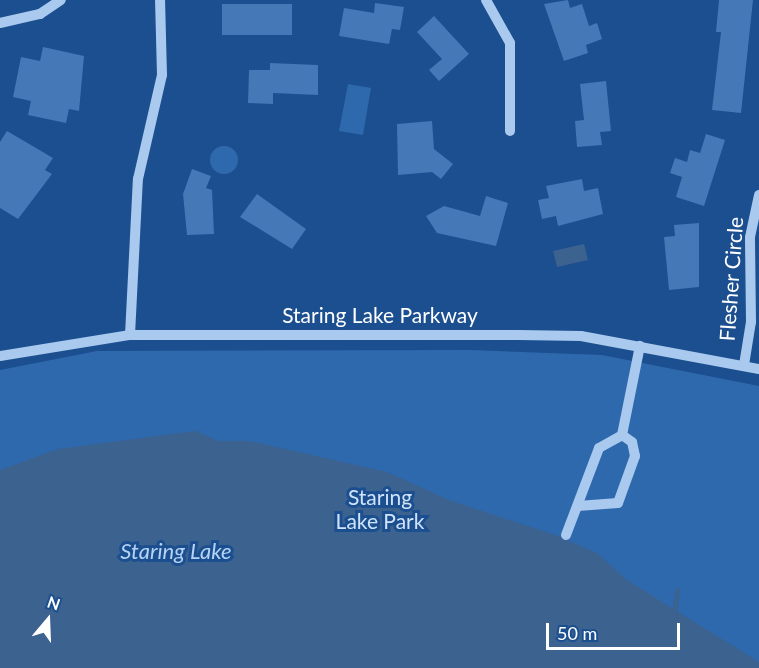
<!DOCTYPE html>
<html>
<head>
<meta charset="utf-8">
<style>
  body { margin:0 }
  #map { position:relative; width:759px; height:668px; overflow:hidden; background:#1b4f8f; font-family:Lato,sans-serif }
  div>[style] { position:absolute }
  .green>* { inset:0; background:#2e69ad }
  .round { border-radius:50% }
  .water>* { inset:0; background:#3c6290 }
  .stream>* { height:5px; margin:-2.5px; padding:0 2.5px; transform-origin:2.5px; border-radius:2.5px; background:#3c6290 }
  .building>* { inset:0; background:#4478b7 }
  .minor>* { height:10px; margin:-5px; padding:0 5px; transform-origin:5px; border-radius:5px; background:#a9c9ee }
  span { translate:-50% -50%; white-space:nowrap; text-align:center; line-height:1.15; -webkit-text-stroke:6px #1b4f8f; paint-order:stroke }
  .street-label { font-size:21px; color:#fff }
  .park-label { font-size:21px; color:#cfe3fa }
  .water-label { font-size:22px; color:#b5d3f5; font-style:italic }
  .north { position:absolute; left:18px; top:590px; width:60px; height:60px; -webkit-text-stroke:4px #1b4f8f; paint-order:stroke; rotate:19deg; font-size:16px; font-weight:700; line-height:24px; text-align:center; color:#fff }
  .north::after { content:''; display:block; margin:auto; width:21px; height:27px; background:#fff; clip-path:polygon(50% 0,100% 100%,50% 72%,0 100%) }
  .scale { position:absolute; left:546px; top:623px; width:134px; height:27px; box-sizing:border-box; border:3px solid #fff; border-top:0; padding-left:8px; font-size:18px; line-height:21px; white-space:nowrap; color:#fff; -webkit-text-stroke:4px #1b4f8f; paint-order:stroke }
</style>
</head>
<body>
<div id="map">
  <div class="green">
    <i style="clip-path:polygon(348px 84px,371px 88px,363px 135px,339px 131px)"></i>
    <i class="round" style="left:210px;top:146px;width:28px;height:28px"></i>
    <i style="clip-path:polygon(470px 350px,602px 355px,759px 386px,759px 668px,0 668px,0 370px,97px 351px)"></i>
  </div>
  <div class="water">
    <i style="clip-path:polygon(584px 244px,588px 260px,557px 267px,553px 251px)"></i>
    <i style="clip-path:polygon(195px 431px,219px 441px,249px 441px,387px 472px,449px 500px,555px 535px,597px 553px,627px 580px,759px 662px,759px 668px,0 668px,0 470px,58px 449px)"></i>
  </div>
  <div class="stream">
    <i style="left:674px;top:619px;width:29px;rotate:-84deg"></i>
  </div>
  <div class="building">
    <i style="clip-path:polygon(568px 0,570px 8px,582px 4px,589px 26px,597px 23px,602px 39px,586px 45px,588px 53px,564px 61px,544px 4px)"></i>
    <i style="clip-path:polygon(719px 0,753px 0,741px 113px,712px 110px,721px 32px,716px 32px)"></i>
    <i style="clip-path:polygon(375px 3px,404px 7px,400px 30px,392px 29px,389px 44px,339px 36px,344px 8px,374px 13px)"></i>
    <i style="clip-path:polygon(222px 4px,292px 4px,292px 35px,222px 35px)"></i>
    <i style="clip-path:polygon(434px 16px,469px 54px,439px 81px,429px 70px,442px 59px,417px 32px)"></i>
    <i style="clip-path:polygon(43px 47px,84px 56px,79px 111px,69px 109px,66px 123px,28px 115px,31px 101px,13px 97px,21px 57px,40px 61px)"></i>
    <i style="clip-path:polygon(270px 63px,318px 65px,318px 95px,273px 93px,273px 104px,248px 103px,249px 70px,270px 70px)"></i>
    <i style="clip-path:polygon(606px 81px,611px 131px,600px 132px,602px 145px,577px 147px,575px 121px,584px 120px,580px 84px)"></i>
    <i style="clip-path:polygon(432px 121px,434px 149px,453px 164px,441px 179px,432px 172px,398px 175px,397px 124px)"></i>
    <i style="clip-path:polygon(7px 131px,53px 158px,45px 170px,52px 174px,18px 219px,0 208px,0 142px)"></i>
    <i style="clip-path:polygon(706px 134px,725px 140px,704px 206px,676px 197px,682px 177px,670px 173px,675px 158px,687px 162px,690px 150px,700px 153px)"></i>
    <i style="clip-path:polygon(192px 169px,211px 176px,206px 188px,212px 190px,214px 234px,187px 235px,183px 194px)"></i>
    <i style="clip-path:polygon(582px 179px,584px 191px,598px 188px,603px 214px,558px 226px,556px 216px,542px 219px,538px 200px,549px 198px,546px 186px)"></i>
    <i style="clip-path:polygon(257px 194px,306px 229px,292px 249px,240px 217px)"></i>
    <i style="clip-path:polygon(486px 196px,508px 203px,496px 246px,437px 233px,426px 216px,444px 206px,480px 216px)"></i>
    <i style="clip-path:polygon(699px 223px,699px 287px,669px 290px,664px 237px,675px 236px,674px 225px)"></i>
  </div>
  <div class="minor">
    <i style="left:486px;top:0;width:49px;rotate:60.8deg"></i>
    <i style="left:510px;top:43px;width:88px;rotate:90deg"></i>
    <i style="left:0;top:23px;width:41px;rotate:-12.7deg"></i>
    <i style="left:40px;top:14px;width:25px;rotate:-34deg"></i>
    <i style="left:130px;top:335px;width:156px;rotate:-87.1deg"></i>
    <i style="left:138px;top:179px;width:107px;rotate:-77deg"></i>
    <i style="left:162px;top:75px;width:75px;rotate:-91.5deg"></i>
    <i style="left:0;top:356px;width:132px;rotate:-9.2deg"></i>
    <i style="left:130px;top:335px;width:389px"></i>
    <i style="left:519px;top:335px;width:62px;rotate:0.9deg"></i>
    <i style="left:581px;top:336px;width:181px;rotate:10.5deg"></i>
    <i style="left:744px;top:365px;width:44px;rotate:-80.8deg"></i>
    <i style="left:751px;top:322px;width:85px;rotate:-90.7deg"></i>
    <i style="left:750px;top:237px;width:43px;rotate:-77.9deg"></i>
    <i style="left:578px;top:506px;width:40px;rotate:-4.3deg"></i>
    <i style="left:618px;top:503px;width:50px;rotate:-70.1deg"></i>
    <i style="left:635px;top:456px;width:14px;rotate:-102deg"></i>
    <i style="left:632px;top:442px;width:12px;rotate:-145deg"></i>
    <i style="left:566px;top:535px;width:93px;rotate:-69.2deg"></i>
    <i style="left:599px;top:448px;width:26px;rotate:-29deg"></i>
    <i style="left:622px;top:435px;width:91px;rotate:-78.6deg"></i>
  </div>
  <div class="street-label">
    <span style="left:731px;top:279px;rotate:-86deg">Flesher Circle</span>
    <span style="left:380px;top:315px">Staring Lake Parkway</span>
  </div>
  <div class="park-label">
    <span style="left:380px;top:509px">Staring<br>Lake Park</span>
  </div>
  <div class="water-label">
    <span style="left:176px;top:551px">Staring Lake</span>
  </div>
  <div class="north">N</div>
  <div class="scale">50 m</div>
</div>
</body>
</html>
